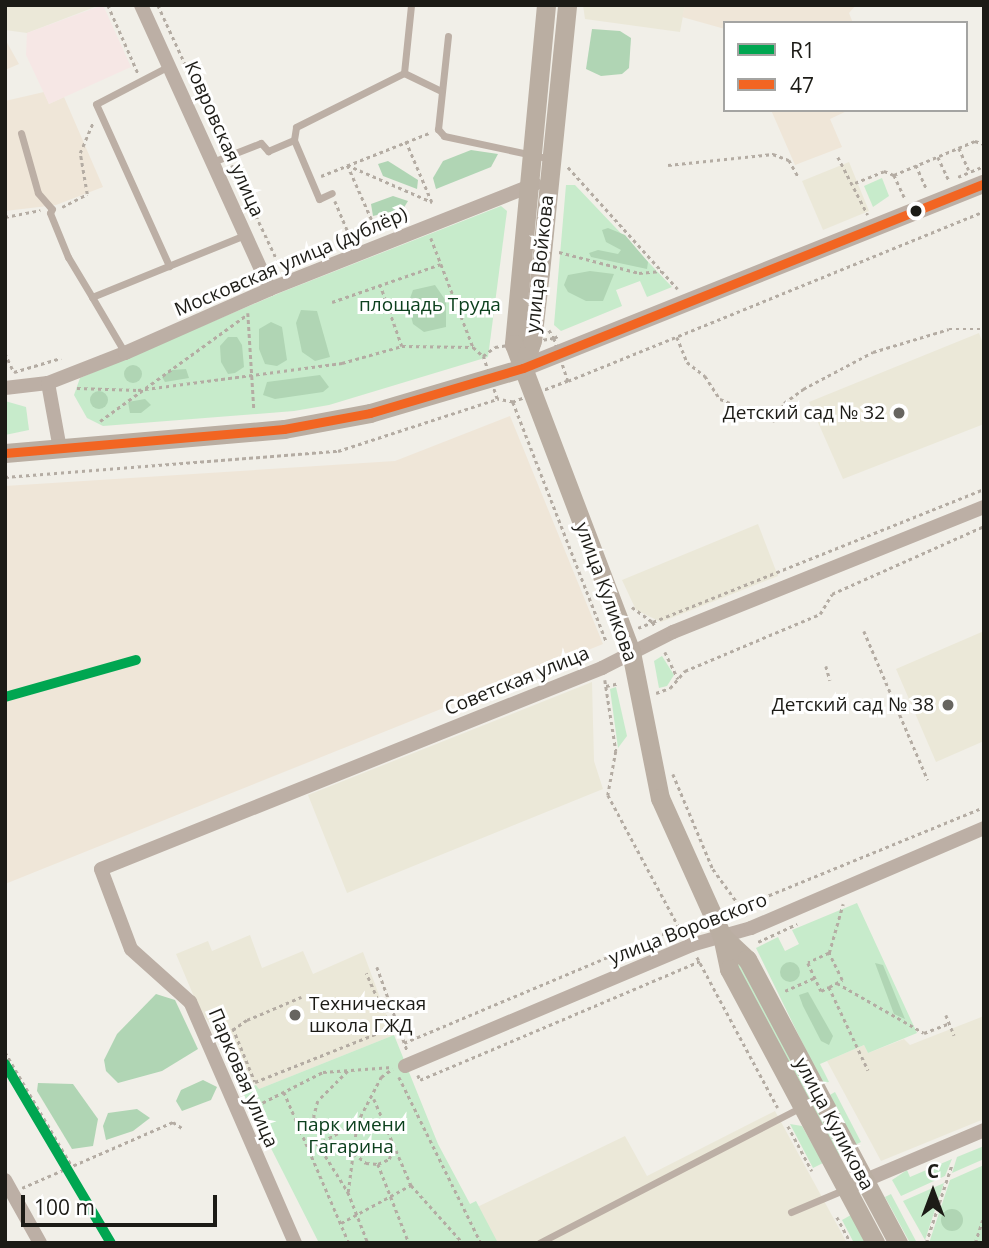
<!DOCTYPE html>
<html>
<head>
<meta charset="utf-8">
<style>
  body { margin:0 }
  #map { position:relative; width:989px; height:1248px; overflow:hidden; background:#f1efe8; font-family:"Open Sans",sans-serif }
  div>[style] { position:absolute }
  .built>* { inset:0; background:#ebe8d8 }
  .industrial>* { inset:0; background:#efe6d8 }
  .medical>* { inset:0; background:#f6e7e5 }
  .green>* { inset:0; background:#c7ebcb }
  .forest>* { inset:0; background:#b0d5b4 }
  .round { border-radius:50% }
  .path>* { height:2.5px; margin-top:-1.25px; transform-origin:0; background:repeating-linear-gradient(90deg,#b4aca3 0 3.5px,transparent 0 7px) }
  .service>* { height:7px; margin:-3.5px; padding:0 3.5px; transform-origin:3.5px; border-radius:3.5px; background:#bcafa5 }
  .minor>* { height:14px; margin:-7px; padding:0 7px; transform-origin:7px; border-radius:7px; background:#bcafa5 }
  .tertiary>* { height:18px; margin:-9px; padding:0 9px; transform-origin:9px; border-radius:9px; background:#bcafa5 }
  .secondary>* { height:19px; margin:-9.5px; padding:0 9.5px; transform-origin:9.5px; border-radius:9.5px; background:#baaea2 }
  .bus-1>* { height:9px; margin:-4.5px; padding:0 4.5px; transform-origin:4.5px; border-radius:4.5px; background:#f26522 }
  .rail-1>* { height:10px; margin:-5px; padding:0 5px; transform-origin:5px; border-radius:5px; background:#00a651 }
  .dots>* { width:19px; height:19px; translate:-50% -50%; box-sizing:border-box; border:4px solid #fff; border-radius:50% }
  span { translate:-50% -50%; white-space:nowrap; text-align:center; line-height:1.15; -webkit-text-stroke:6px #fff; paint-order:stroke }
  .street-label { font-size:19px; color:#1c1b16 }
  .park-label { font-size:19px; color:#0d411e }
  .poi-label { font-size:19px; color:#1c1b16 }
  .right { translate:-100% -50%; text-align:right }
  .left { translate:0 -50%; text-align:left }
  .frame { position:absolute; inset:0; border:7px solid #1c1b16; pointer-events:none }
  .legend { position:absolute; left:723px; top:21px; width:245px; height:91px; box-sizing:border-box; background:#fff; border:2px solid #a4a4a2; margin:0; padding:9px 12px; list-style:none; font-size:21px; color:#1c1b16 }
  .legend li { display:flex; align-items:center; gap:14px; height:35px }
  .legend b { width:35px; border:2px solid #a4a4a2 }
  .north { position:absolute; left:898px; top:1157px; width:70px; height:70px; -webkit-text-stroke:5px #fff; paint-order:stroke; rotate:0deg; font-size:19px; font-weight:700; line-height:28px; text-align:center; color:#1c1b16 }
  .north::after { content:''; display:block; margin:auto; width:24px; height:32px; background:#1c1b16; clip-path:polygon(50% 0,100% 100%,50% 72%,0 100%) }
  .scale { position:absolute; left:21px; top:1195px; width:196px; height:32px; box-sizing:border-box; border:4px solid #1c1b16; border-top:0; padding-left:9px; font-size:21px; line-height:24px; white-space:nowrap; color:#1c1b16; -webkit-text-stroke:5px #fff; paint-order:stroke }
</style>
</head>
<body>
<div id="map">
  <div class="built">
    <i style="clip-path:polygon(5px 5px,100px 5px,27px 33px,5px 30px)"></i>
    <i style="clip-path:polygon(583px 5px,685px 5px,680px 32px,585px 19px)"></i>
    <i style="clip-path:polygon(849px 162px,869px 211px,823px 230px,802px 181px)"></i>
    <i style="clip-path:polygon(979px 333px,984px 346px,984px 424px,843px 479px,809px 402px)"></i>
    <i style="clip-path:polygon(758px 524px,778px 576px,661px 622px,636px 610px,622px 580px)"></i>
    <i style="clip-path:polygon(984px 631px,984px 741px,936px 762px,896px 669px)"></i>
    <i style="clip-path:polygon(592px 682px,594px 761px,603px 789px,347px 893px,308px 795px)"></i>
    <i style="clip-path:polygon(250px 935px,262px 968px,303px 951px,313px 974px,363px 952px,394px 1035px,259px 1089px,200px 1011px,176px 954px,208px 941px,212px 951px)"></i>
    <i style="clip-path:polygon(984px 1016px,984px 1119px,881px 1161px,827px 1061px,864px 1045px,868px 1053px,904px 1039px,910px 1045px)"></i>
    <i style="clip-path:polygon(775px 1111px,847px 1243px,490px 1243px,471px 1210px,625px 1136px,647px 1176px)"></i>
  </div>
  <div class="industrial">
    <i style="clip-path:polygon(685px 5px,856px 5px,849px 13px,853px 23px,725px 23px,725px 29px,682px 17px)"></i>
    <i style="clip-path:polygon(5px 39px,19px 64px,5px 70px)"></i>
    <i style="clip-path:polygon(44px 92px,49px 104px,64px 97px,103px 187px,56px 205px,5px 211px,5px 101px)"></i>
    <i style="clip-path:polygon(771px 110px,849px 110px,830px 119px,842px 147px,795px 165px)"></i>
    <i style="clip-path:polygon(510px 416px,603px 644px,5px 884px,5px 486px,395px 461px)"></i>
  </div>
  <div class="medical">
    <i style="clip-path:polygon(103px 5px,131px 67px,49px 104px,26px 55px,27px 33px)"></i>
  </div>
  <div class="green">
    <i style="clip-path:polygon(882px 178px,889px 196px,873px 207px,864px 186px)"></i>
    <i style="clip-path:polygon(566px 185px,575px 185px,672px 287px,647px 297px,640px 281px,616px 290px,622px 306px,561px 331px,554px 325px)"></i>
    <i style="clip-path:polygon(501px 206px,507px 211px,488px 357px,329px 405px,294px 411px,103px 426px,87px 418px,74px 395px,80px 378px,282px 292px)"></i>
    <i style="clip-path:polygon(5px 401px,26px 407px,29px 430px,5px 435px)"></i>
    <i style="clip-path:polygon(662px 656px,674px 675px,667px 686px,659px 688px,654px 661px)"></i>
    <i style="clip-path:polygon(616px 687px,627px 736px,618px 748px,610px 689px)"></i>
    <i style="clip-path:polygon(857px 903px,917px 1033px,868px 1053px,864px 1045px,820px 1064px,829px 1082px,822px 1083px,756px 948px,778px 937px,785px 951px,799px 944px,792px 930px)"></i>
    <i style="clip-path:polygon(738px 955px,842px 1154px,836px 1157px,730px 959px)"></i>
    <i style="clip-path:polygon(394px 1035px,438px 1144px,470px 1204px,476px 1201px,498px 1243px,319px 1243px,242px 1091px,256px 1085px,259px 1089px)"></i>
    <i style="clip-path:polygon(835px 1092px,861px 1142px,855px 1145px,828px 1096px)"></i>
    <i style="clip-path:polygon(790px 1124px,802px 1126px,823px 1163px,813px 1168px)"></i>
    <i style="clip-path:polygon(984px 1146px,984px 1159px,952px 1173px,957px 1157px)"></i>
    <i style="clip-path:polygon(952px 1159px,945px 1176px,901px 1196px,892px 1180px,907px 1170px,910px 1177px)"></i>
    <i style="clip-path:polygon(984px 1165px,984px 1243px,929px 1243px,950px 1180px)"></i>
    <i style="clip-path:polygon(944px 1183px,925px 1240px,903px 1201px)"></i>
    <i style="clip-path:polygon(891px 1194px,917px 1243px,910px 1243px,885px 1197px)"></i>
    <i style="clip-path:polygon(851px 1215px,866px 1243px,854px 1243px,842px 1220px)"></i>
  </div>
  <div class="forest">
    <i style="clip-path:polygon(592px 29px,620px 31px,631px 38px,629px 68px,622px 74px,601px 76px,586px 69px)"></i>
    <i style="clip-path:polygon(471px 150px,498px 154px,491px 167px,436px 189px,433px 178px,443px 161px)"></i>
    <i style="clip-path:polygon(388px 161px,418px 180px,417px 189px,383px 176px,378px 164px)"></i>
    <i style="clip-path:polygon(393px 196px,408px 201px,403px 209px,373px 216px,371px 204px)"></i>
    <i style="clip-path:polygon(608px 228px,625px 235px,648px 262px,647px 269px,591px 257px,589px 253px,598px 250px,618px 254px,621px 250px,606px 242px,602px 230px)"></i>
    <i style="clip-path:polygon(590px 271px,614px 274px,603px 301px,586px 301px,568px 292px,564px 285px,568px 275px)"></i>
    <i style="clip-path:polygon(435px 285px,446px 301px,446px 327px,424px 332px,413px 324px,408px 304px,413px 290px)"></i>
    <i style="clip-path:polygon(301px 310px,317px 311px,330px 357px,315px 361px,302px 352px,296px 323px)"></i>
    <i style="clip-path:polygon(271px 322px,282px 327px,287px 360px,277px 366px,265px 364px,259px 349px,259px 329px)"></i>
    <i style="clip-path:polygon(228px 337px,237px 337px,242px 345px,244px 367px,235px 373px,228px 374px,221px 362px,220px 346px)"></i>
    <i class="round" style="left:124px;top:365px;width:18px;height:18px"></i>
    <i style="clip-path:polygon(186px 369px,189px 378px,165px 382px,162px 377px,172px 370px)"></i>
    <i style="clip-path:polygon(320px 375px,329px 387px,323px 392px,275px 399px,263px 395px,267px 382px)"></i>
    <i class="round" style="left:90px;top:391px;width:18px;height:18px"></i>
    <i style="clip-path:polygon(145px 399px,151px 405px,141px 413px,130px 413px,128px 402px)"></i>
    <i class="round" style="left:780px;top:962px;width:20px;height:20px"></i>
    <i style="clip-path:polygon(875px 963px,883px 965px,905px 1019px,894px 1014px)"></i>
    <i style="clip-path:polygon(808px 992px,833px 1036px,829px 1045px,821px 1041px,803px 1006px,799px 995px)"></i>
    <i style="clip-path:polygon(156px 994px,175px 1000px,198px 1049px,162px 1071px,118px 1083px,106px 1071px,104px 1060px,117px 1034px)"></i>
    <i style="clip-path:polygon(203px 1080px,217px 1087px,211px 1100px,182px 1111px,176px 1101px,181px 1090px)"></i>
    <i style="clip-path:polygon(38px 1083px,73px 1084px,98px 1119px,93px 1146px,72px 1149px,37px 1091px)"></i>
    <i style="clip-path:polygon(137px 1109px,150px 1118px,133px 1131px,106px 1140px,103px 1126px,108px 1113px)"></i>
    <i class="round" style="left:941px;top:1209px;width:22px;height:22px"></i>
  </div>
  <div class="path">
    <i style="left:108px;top:5px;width:74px;rotate:66.2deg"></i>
    <i style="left:158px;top:5px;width:155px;rotate:65.3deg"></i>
    <i style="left:406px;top:141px;width:66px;rotate:66.9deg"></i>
    <i style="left:959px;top:148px;width:24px;rotate:66deg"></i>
    <i style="left:838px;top:157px;width:65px;rotate:62.7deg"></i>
    <i style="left:938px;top:157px;width:26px;rotate:65deg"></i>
    <i style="left:232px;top:165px;width:112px;rotate:64.6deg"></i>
    <i style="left:668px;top:165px;width:106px;rotate:-6deg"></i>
    <i style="left:773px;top:154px;width:17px;rotate:21deg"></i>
    <i style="left:789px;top:160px;width:18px;rotate:61deg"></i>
    <i style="left:916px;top:165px;width:27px;rotate:66deg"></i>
    <i style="left:568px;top:167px;width:164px;rotate:48deg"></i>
    <i style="left:894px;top:175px;width:26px;rotate:65deg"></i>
    <i style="left:321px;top:176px;width:116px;rotate:-21.7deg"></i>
    <i style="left:958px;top:177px;width:28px;rotate:-23deg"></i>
    <i style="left:855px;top:183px;width:31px;rotate:-22deg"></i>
    <i style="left:884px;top:171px;width:11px;rotate:22deg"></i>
    <i style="left:894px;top:175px;width:88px;rotate:-22.8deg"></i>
    <i style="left:975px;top:141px;width:9px;rotate:18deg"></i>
    <i style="left:335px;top:201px;width:38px;rotate:67deg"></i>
    <i style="left:62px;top:207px;width:28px;rotate:-27deg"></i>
    <i style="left:87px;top:194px;width:42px;rotate:-99.7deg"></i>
    <i style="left:80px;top:153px;width:33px;rotate:-67deg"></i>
    <i style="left:5px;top:217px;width:36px;rotate:-11deg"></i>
    <i style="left:374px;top:226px;width:67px;rotate:-113.9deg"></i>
    <i style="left:347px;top:165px;width:93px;rotate:23.5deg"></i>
    <i style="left:431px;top:238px;width:117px;rotate:68.9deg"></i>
    <i style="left:473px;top:347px;width:13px;rotate:42deg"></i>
    <i style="left:559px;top:252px;width:83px;rotate:14.7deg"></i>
    <i style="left:639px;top:273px;width:22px;rotate:-5deg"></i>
    <i style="left:380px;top:284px;width:66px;rotate:70.5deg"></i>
    <i style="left:332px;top:302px;width:115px;rotate:-19.2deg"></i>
    <i style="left:248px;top:313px;width:95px;rotate:86.4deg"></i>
    <i style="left:549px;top:330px;width:9px;rotate:58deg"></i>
    <i style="left:554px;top:338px;width:4px;rotate:-27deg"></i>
    <i style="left:677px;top:337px;width:27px;rotate:68deg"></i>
    <i style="left:687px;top:362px;width:23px;rotate:38deg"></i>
    <i style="left:705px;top:376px;width:27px;rotate:57deg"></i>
    <i style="left:720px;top:399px;width:59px;rotate:21.8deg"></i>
    <i style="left:775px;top:421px;width:20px;rotate:-63deg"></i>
    <i style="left:784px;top:403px;width:24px;rotate:-36deg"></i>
    <i style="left:803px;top:389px;width:79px;rotate:-27.9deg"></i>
    <i style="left:873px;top:352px;width:79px;rotate:-16.8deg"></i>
    <i style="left:949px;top:329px;width:35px"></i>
    <i style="left:554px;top:338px;width:45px;rotate:72deg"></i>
    <i style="left:568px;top:381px;width:59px;rotate:159.1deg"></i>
    <i style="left:513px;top:402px;width:16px;rotate:-169deg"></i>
    <i style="left:497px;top:399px;width:45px;rotate:-108deg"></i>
    <i style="left:483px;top:356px;width:15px;rotate:-37deg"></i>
    <i style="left:495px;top:347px;width:60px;rotate:-8.7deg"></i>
    <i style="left:5px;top:353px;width:21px;rotate:65deg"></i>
    <i style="left:14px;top:372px;width:49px;rotate:-16.6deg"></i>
    <i style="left:568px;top:381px;width:449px;rotate:-22.2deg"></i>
    <i style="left:77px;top:388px;width:61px;rotate:1.9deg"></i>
    <i style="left:138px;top:390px;width:206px;rotate:-7.5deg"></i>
    <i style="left:342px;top:363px;width:62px;rotate:-15.8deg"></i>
    <i style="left:402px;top:346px;width:71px;rotate:0.8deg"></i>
    <i style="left:513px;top:402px;width:256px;rotate:68.7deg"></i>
    <i style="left:100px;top:421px;width:179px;rotate:-35.9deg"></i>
    <i style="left:5px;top:477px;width:334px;rotate:-4.5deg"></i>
    <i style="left:338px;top:451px;width:167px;rotate:-18.1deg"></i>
    <i style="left:632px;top:607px;width:26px;rotate:36deg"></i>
    <i style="left:653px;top:622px;width:357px;rotate:-21.9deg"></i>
    <i style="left:638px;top:628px;width:16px;rotate:-22deg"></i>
    <i style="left:653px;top:622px;width:5px;rotate:68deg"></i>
    <i style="left:864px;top:631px;width:162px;rotate:66.8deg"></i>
    <i style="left:665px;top:652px;width:30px;rotate:64deg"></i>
    <i style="left:826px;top:666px;width:15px;rotate:74deg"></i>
    <i style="left:605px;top:680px;width:72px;rotate:81.2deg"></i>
    <i style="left:616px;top:751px;width:45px;rotate:100.3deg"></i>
    <i style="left:608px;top:795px;width:157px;rotate:61.8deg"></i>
    <i style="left:606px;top:686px;width:14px;rotate:-12deg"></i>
    <i style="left:656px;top:693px;width:15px;rotate:-20deg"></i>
    <i style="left:670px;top:688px;width:23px;rotate:-49deg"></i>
    <i style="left:685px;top:671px;width:147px;rotate:-22.9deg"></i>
    <i style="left:820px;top:614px;width:23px;rotate:-59deg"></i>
    <i style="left:832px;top:594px;width:167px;rotate:-24.1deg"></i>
    <i style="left:673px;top:774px;width:103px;rotate:67.2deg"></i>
    <i style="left:713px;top:869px;width:58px;rotate:54.1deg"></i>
    <i style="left:743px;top:906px;width:261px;rotate:-22.3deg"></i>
    <i style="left:758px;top:942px;width:43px;rotate:-24.8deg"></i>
    <i style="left:829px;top:953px;width:51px;rotate:-74.1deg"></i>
    <i style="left:697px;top:957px;width:171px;rotate:61.8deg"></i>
    <i style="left:377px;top:967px;width:88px;rotate:70.1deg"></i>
    <i style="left:837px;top:983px;width:100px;rotate:29.9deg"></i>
    <i style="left:924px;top:1033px;width:28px;rotate:-21deg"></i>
    <i style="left:829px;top:987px;width:15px;rotate:-28deg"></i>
    <i style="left:842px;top:980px;width:30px;rotate:-116deg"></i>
    <i style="left:829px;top:953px;width:23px;rotate:155deg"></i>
    <i style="left:808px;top:963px;width:31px;rotate:65deg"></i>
    <i style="left:821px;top:991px;width:9px;rotate:-27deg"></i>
    <i style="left:829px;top:987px;width:92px;rotate:64.8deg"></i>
    <i style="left:785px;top:991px;width:32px;rotate:-24deg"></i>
    <i style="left:946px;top:1015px;width:22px;rotate:68deg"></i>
    <i style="left:233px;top:1028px;width:58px;rotate:67.8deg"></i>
    <i style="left:255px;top:1082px;width:138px;rotate:-21.7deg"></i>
    <i style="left:383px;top:1031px;width:12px;rotate:-76deg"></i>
    <i style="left:386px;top:1019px;width:50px;rotate:-113.5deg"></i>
    <i style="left:221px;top:1038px;width:32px;rotate:-35deg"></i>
    <i style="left:247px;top:1020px;width:59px;rotate:-23.1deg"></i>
    <i style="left:404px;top:1043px;width:298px;rotate:-22.9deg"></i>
    <i style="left:5px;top:1052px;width:132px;rotate:59.6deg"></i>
    <i style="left:348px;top:1071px;width:42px;rotate:135deg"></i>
    <i style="left:318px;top:1101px;width:16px;rotate:105deg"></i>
    <i style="left:314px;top:1116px;width:28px;rotate:82deg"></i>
    <i style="left:318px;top:1144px;width:57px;rotate:58deg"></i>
    <i style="left:348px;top:1192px;width:55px;rotate:68.6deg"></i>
    <i style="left:418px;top:1075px;width:5px;rotate:68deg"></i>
    <i style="left:420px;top:1080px;width:304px;rotate:-23deg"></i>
    <i style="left:399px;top:1077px;width:185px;rotate:63.7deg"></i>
    <i style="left:284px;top:1092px;width:164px;rotate:66.7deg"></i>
    <i style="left:374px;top:1099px;width:94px;rotate:66.7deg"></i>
    <i style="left:411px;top:1185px;width:78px;rotate:48.1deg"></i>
    <i style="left:250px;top:1109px;width:82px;rotate:-26.9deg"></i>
    <i style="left:323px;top:1072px;width:69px;rotate:-4.1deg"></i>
    <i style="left:788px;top:1126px;width:51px;rotate:61.9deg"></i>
    <i style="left:310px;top:1148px;width:53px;rotate:-28deg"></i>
    <i style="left:357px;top:1123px;width:52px;rotate:-62.4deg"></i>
    <i style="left:381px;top:1077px;width:14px;rotate:-36deg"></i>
    <i style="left:354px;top:1153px;width:16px;rotate:40deg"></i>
    <i style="left:366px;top:1163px;width:12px;rotate:5deg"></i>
    <i style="left:378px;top:1164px;width:12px;rotate:-24deg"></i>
    <i style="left:389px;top:1159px;width:12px;rotate:-66deg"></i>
    <i style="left:378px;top:1164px;width:85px;rotate:68.6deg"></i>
    <i style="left:22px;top:1188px;width:165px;rotate:-23.6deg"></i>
    <i style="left:173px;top:1122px;width:11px;rotate:34deg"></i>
    <i style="left:348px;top:1192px;width:70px;rotate:-82.6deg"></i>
    <i style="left:837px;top:1217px;width:30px;rotate:62deg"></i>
    <i style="left:341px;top:1223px;width:80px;rotate:-28.5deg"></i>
    <i style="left:926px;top:1243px;width:83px;rotate:-71.8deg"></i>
    <i style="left:975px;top:1243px;width:28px;rotate:-72deg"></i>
  </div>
  <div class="service">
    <i style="left:448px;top:36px;width:94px;rotate:96.1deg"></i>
    <i style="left:438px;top:129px;width:9px;rotate:49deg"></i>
    <i style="left:444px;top:136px;width:109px;rotate:12.1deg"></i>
    <i style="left:169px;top:66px;width:82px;rotate:152.5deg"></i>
    <i style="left:96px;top:104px;width:178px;rotate:65.7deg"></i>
    <i style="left:404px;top:73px;width:41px;rotate:25.9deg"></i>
    <i style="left:21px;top:133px;width:62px;rotate:74.2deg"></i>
    <i style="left:38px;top:193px;width:21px;rotate:49deg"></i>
    <i style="left:52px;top:209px;width:4px;rotate:117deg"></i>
    <i style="left:50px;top:213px;width:48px;rotate:67.8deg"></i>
    <i style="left:68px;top:257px;width:47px;rotate:59deg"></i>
    <i style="left:294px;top:140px;width:13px;rotate:-81deg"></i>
    <i style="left:296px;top:127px;width:121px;rotate:-26.6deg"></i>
    <i style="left:404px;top:73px;width:68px;rotate:-84.1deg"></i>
    <i style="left:215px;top:161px;width:49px;rotate:-21.4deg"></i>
    <i style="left:261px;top:143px;width:11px;rotate:49deg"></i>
    <i style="left:268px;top:151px;width:28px;rotate:-23deg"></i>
    <i style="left:294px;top:140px;width:64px;rotate:67deg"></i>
    <i style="left:319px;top:199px;width:14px;rotate:-25deg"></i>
    <i style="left:125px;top:353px;width:65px;rotate:-120.5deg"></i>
    <i style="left:92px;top:297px;width:165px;rotate:-22.1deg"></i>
    <i style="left:791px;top:1212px;width:56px;rotate:-22.9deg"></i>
    <i style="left:539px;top:1243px;width:295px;rotate:-27.4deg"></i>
  </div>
  <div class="minor">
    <i style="left:141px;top:5px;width:312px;rotate:65.6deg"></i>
    <i style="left:48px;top:383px;width:67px;rotate:79.7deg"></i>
    <i style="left:5px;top:388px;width:43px;rotate:-6.6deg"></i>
    <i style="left:48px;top:383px;width:83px;rotate:-21.3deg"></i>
    <i style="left:125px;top:353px;width:158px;rotate:-23.8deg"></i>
    <i style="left:270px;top:289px;width:285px;rotate:-21.6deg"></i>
    <i style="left:405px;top:1066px;width:311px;rotate:-22.9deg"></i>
    <i style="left:691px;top:945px;width:62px;rotate:-15.8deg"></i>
    <i style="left:751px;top:928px;width:254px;rotate:-23.2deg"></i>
    <i style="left:5px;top:1180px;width:72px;rotate:60.9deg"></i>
    <i style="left:847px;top:1188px;width:149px;rotate:-22.9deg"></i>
    <i style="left:295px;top:1243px;width:263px;rotate:-113.5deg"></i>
    <i style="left:190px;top:1002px;width:79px;rotate:-138.1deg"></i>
    <i style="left:131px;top:949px;width:85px;rotate:-110.6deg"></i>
    <i style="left:101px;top:869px;width:540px;rotate:-21.86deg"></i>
    <i style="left:602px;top:668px;width:80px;rotate:-26.9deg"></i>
    <i style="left:673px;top:632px;width:335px;rotate:-21.9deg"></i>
  </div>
  <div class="tertiary">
    <i style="left:523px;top:368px;width:496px;rotate:-21.8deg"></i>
  </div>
  <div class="secondary">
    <i style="left:546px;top:5px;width:341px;rotate:95.4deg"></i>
    <i style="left:514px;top:344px;width:329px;rotate:69.2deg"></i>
    <i style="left:631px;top:652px;width:149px;rotate:78.8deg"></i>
    <i style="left:660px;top:798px;width:151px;rotate:65.8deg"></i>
    <i style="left:722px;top:936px;width:34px;rotate:78deg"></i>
    <i style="left:729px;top:969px;width:310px;rotate:61.9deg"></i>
    <i style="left:523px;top:368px;width:28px;rotate:-72deg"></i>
    <i style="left:532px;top:341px;width:69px;rotate:-83.4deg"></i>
    <i style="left:540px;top:272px;width:268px;rotate:-84.2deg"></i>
    <i style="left:5px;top:453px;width:280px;rotate:-4.9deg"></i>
    <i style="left:284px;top:429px;width:87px;rotate:-10.5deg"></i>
    <i style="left:370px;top:413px;width:159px;rotate:-16.4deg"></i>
    <i style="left:722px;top:936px;width:34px;rotate:43deg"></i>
    <i style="left:747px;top:959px;width:322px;rotate:62deg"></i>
  </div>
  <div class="bus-1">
    <i style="left:5px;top:453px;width:280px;rotate:-4.9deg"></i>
    <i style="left:284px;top:429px;width:87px;rotate:-10.5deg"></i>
    <i style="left:370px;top:413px;width:159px;rotate:-16.4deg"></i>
    <i style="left:523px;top:368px;width:496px;rotate:-21.8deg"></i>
  </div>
  <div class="rail-1">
    <i style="left:5px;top:697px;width:136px;rotate:-15.8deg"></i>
    <i style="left:5px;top:1064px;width:208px;rotate:59.4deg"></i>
  </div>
  <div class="dots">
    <i style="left:916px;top:211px;background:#1c1b16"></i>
    <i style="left:899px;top:413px;background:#676560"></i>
    <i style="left:948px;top:705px;background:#676560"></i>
    <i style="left:295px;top:1015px;background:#676560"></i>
  </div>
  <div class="street-label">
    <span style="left:224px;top:139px;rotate:66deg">Ковровская улица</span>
    <span style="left:291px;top:262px;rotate:-23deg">Московская улица (дублёр)</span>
    <span style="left:540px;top:264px;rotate:-84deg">улица Войкова</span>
    <span style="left:606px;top:592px;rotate:70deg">улица Куликова</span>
    <span style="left:517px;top:681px;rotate:-22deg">Советская улица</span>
    <span style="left:688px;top:929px;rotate:-21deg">улица Воровского</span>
    <span style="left:243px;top:1078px;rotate:67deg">Парковая улица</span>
    <span style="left:834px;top:1124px;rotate:62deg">улица Куликова</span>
  </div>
  <div class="park-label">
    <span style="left:430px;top:305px">площадь Труда</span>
    <span style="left:351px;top:1136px">парк имени<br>Гагарина</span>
  </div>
  <div class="poi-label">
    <span class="right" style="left:885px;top:413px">Детский сад № 32</span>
    <span class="right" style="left:934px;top:705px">Детский сад № 38</span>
    <span class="left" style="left:309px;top:1015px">Техническая<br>школа ГЖД</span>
  </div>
  <div class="frame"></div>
  <ul class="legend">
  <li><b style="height:9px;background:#00a651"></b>R1</li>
  <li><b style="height:9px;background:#f26522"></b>47</li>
  </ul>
  <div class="north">С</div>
  <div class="scale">100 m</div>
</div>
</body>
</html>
